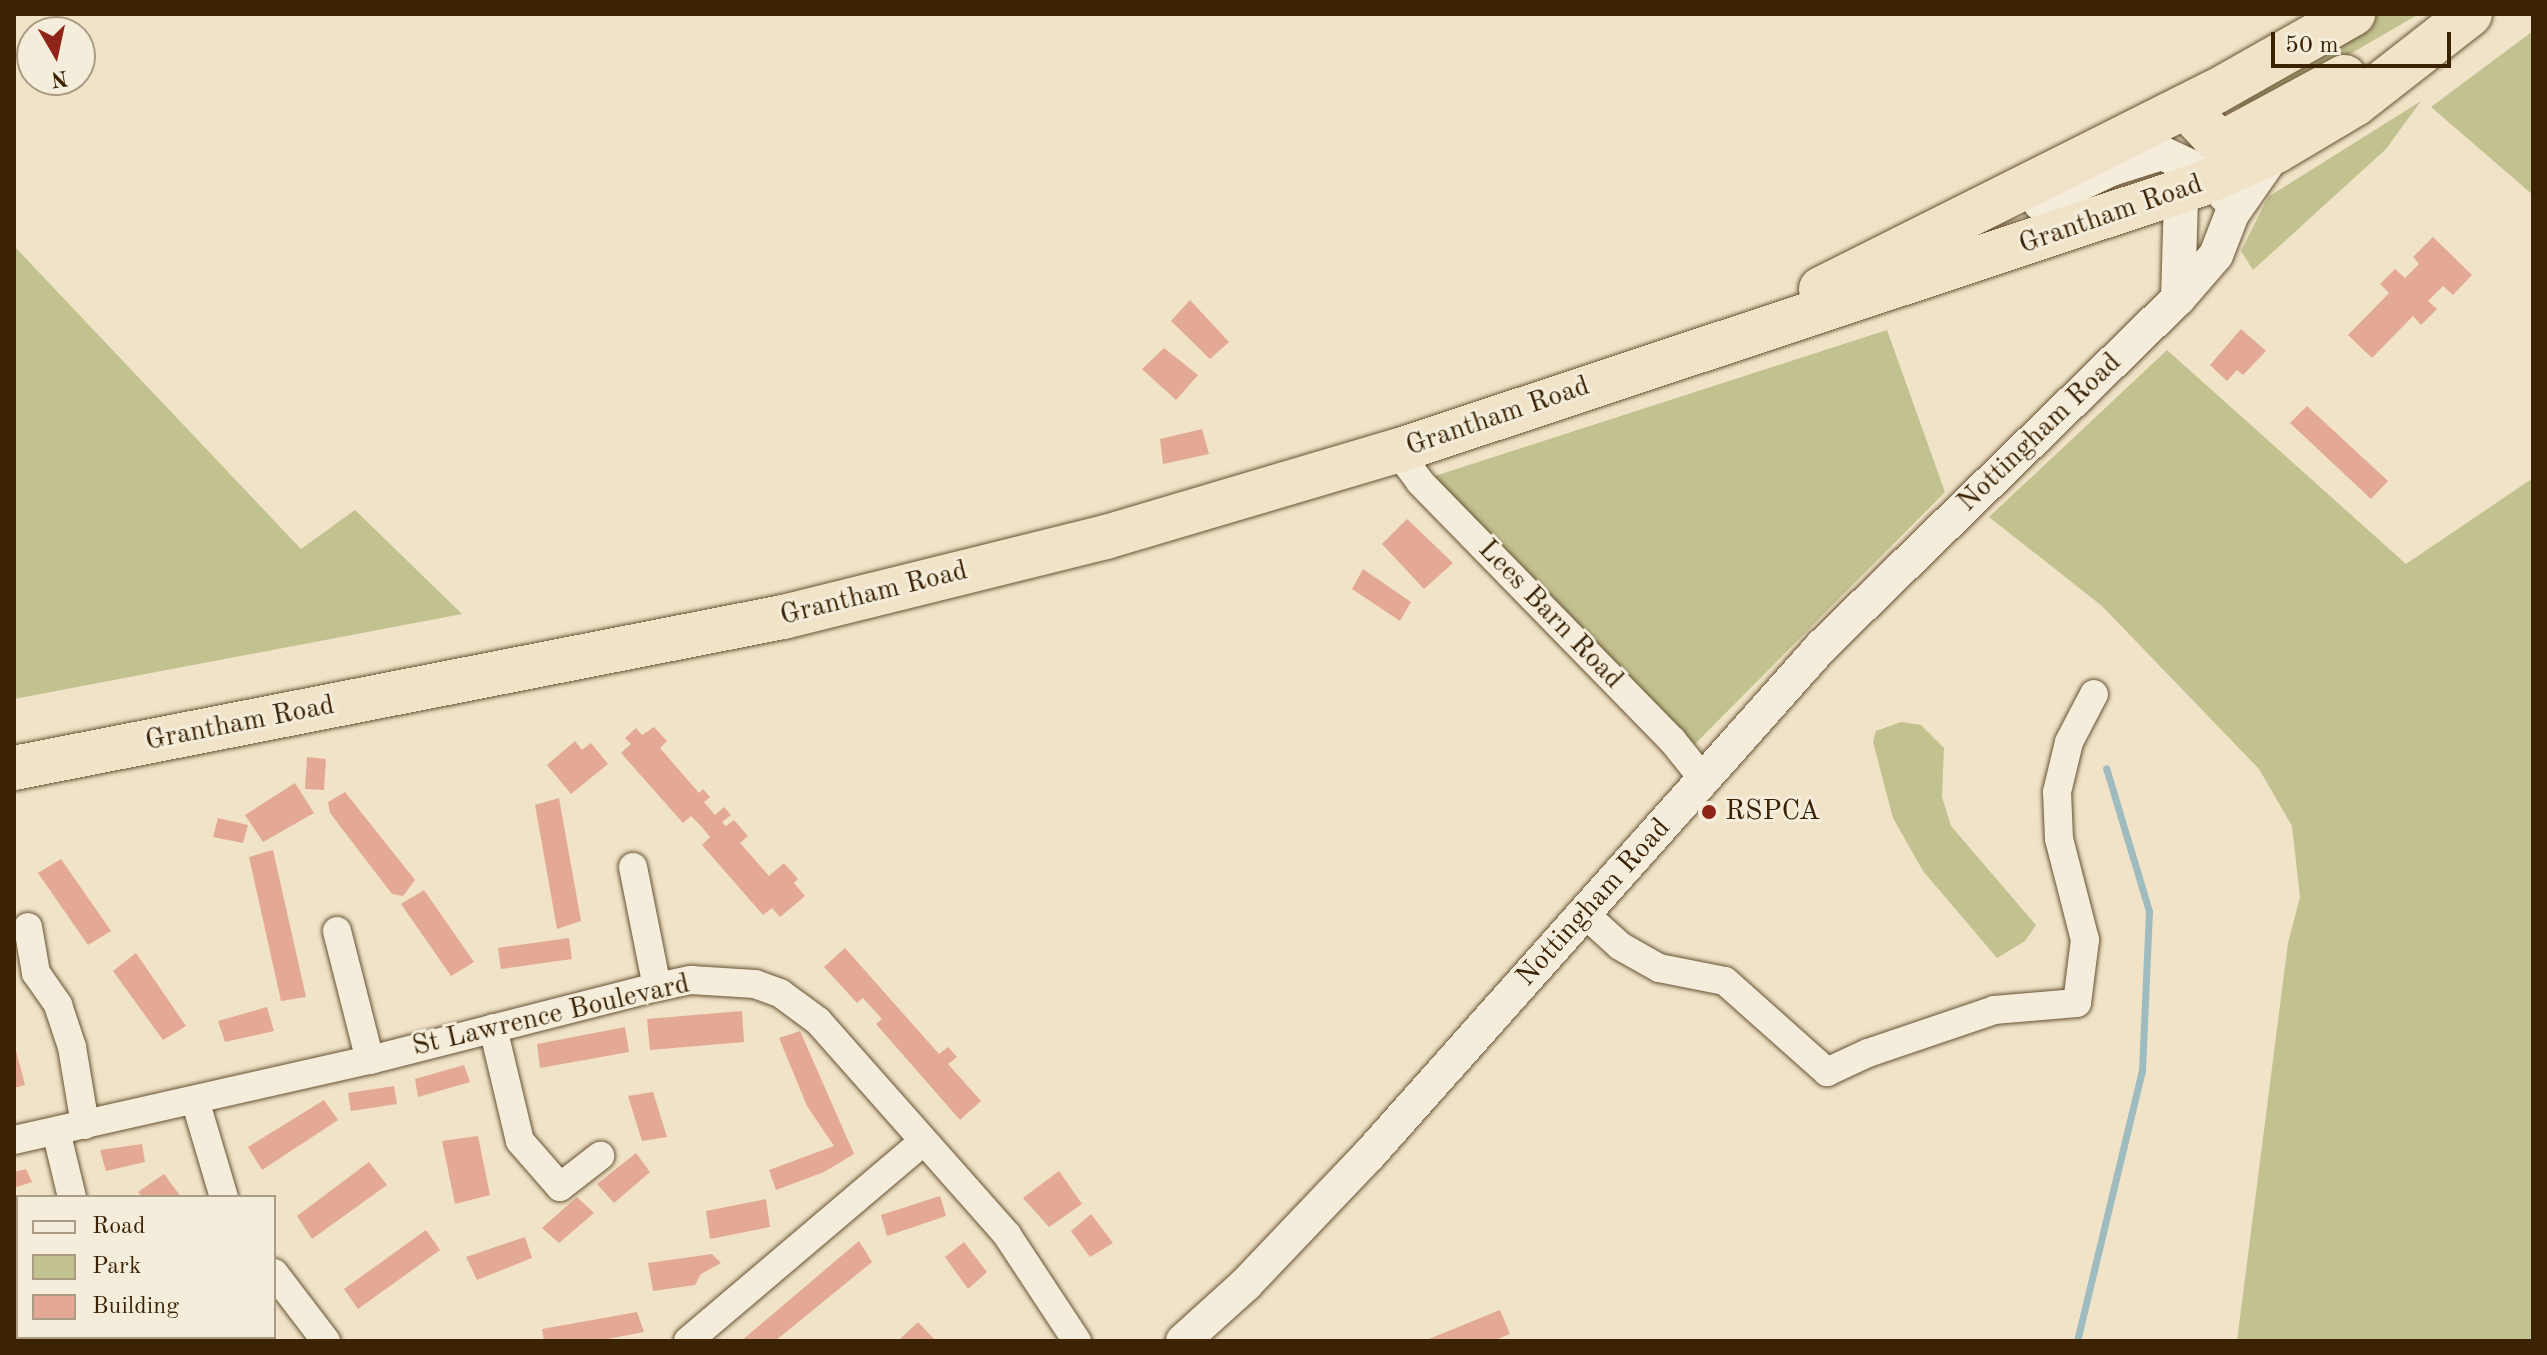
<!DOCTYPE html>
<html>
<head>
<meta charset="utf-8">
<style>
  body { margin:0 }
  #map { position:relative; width:2547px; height:1355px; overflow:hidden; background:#f0e3c7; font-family:"Old Standard TT",serif }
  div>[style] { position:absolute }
  .green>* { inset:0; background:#c2c190 }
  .stream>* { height:7px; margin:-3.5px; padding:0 3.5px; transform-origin:3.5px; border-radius:3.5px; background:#9ebcbf }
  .building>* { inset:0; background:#e3a994 }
  .roads { filter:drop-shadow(0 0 2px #685233) drop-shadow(0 0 2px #685233) }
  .minor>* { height:28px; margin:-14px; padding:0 14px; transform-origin:14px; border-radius:14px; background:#f5eddb }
  .tertiary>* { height:34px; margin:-17px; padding:0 17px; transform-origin:17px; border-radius:17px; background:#f5eddb }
  .trunk>* { height:44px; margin:-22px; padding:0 22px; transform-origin:22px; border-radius:22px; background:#f0e3c7 }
  .dots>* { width:22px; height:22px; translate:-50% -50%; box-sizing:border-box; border:4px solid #f5eddb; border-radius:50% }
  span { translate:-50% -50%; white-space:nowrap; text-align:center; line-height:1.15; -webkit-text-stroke:6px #f5eddb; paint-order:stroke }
  .street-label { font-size:28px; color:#3a2202 }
  .poi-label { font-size:28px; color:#3a2202 }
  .left { translate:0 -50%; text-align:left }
  .frame { position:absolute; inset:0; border:16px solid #3a2202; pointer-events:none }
  .legend { position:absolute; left:16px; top:1195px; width:260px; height:144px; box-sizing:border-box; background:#f5eddb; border:2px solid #aa9c84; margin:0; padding:10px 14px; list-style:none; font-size:24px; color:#3a2202 }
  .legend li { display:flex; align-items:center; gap:16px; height:40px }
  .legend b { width:40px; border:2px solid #aa9c84 }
  .north { position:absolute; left:16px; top:16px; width:80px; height:80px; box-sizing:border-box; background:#f5eddb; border:2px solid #aa9c84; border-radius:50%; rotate:171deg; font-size:22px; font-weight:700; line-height:32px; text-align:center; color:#3a2202 }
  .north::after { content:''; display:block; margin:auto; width:28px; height:36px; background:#8f2418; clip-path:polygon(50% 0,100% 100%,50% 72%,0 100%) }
  .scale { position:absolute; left:2271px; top:32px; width:180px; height:36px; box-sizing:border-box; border:4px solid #3a2202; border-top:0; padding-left:10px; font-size:24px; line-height:28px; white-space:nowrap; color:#3a2202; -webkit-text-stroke:6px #f5eddb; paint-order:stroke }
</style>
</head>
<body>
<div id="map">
  <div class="green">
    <i style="clip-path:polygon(2374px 14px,2419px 14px,2236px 120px,2239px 106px,2263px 81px)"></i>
    <i style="clip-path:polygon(2533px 31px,2533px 195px,2431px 107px)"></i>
    <i style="clip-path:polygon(2421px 101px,2386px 149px,2253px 270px,2241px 251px,2268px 197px)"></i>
    <i style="clip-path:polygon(14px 246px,301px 549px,355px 510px,462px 614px,14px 699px)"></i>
    <i style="clip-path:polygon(1887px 330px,1945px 492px,1695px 744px,1446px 500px,1435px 476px)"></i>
    <i style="clip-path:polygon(2167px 350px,2406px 564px,2533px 478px,2533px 1341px,2237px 1341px,2288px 943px,2300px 897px,2292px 826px,2259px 769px,2102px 606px,1989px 517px)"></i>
    <i style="clip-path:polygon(1901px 722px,1921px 725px,1944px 748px,1942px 797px,1951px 826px,2036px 925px,2025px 941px,1997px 958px,1923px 871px,1893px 818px,1873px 742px,1876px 731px)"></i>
  </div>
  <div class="stream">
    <i style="left:2077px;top:1341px;width:278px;rotate:-76.5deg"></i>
    <i style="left:2142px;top:1071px;width:160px;rotate:-87.5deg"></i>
    <i style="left:2149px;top:911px;width:149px;rotate:-106.7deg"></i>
  </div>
  <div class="building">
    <i style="clip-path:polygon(2433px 237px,2472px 275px,2453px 295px,2443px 286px,2428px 301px,2437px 309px,2421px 325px,2413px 316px,2372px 358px,2348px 335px,2389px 293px,2380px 284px,2395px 269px,2405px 278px,2419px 264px,2413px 257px)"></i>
    <i style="clip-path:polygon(1190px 300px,1229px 342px,1210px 359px,1171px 321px)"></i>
    <i style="clip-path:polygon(2241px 329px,2266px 351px,2243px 375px,2237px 370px,2227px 381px,2210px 365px)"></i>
    <i style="clip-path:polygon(1164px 348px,1198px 375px,1176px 400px,1142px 369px)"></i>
    <i style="clip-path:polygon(2307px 406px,2388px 481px,2371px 499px,2290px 423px)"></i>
    <i style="clip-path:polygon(1202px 429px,1209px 454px,1163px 464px,1160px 439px)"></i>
    <i style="clip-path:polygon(1407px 519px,1453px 563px,1424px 589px,1382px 544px)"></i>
    <i style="clip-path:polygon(1363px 569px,1411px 602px,1400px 621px,1352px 589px)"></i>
    <i style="clip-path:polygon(654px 727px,667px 741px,660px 748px,699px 793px,703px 789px,710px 797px,704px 802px,715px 815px,724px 807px,731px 815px,722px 822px,726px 826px,734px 820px,748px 836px,740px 843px,769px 876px,784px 863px,798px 879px,794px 883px,805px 896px,780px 917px,772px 908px,763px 915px,702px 845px,710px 837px,701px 826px,691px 816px,683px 823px,621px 753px,631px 744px,625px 738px,636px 728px,642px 735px)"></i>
    <i style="clip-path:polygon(575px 741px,582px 750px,591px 743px,608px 764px,571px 794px,547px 765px)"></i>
    <i style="clip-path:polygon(307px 757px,326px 759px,324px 790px,305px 789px)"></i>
    <i style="clip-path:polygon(295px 783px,314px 813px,263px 842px,245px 815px)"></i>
    <i style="clip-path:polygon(345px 792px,415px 880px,403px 896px,392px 894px,330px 813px,328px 802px)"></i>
    <i style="clip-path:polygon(559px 798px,581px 921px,557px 929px,535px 805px)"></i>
    <i style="clip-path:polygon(218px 818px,248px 825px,243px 843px,213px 837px)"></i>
    <i style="clip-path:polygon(273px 850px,306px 997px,281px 1001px,249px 857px)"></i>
    <i style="clip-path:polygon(61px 859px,111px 931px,88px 945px,38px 873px)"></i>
    <i style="clip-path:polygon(424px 890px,474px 962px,451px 976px,401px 904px)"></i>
    <i style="clip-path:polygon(569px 938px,572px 959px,501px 969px,498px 948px)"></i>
    <i style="clip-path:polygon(845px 948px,939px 1054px,948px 1047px,957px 1057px,948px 1064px,981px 1101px,960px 1120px,876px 1024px,882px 1019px,863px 998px,857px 1003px,824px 967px)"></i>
    <i style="clip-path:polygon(136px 953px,186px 1026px,163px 1040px,113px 971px)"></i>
    <i style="clip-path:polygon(267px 1007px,274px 1031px,225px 1042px,218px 1021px)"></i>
    <i style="clip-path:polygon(742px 1011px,744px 1042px,650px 1050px,647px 1019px)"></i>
    <i style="clip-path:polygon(625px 1027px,629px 1052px,540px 1068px,537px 1044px)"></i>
    <i style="clip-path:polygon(800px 1031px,854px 1154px,824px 1172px,776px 1190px,769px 1170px,834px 1146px,807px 1106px,779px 1038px)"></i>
    <i style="clip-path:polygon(14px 1043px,25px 1085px,14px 1088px)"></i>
    <i style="clip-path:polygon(464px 1065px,470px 1082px,418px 1097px,415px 1079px)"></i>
    <i style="clip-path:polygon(394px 1086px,397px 1104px,351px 1111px,348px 1093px)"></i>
    <i style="clip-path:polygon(653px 1092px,667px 1137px,642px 1141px,628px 1096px)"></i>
    <i style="clip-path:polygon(324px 1100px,338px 1120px,262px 1170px,248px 1147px)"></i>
    <i style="clip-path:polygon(478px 1136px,490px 1195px,455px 1204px,442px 1141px)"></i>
    <i style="clip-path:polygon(142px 1144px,145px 1162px,106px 1171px,100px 1150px)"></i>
    <i style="clip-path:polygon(636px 1153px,650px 1172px,614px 1203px,597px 1184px)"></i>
    <i style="clip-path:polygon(369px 1162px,387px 1185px,312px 1239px,297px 1216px)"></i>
    <i style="clip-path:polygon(26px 1169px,32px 1182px,14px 1188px,14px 1172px)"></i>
    <i style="clip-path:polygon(1059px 1171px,1082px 1204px,1049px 1227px,1023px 1198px)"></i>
    <i style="clip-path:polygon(164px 1174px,181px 1197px,142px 1197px,138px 1192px)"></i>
    <i style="clip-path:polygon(940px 1196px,946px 1216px,887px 1236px,881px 1215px)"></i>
    <i style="clip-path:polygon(577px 1197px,594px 1213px,559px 1243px,542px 1228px)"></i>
    <i style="clip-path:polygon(766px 1199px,770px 1227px,710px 1239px,706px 1211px)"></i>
    <i style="clip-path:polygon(1091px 1214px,1113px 1243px,1090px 1257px,1071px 1231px)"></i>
    <i style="clip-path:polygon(426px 1230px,440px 1250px,358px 1309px,344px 1289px)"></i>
    <i style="clip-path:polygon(525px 1237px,532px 1258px,477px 1280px,466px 1257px)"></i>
    <i style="clip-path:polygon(859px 1241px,872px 1262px,775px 1341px,741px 1341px)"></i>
    <i style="clip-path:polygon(964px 1242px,987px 1272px,968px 1289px,945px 1257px)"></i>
    <i style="clip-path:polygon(712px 1254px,721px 1263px,701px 1274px,695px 1285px,653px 1291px,648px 1263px)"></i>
    <i style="clip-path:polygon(14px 1269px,18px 1272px,14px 1315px)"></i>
    <i style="clip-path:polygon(1500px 1310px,1510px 1334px,1493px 1341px,1424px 1341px)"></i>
    <i style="clip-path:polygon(637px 1312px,644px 1332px,597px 1341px,544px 1341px,542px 1329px)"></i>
    <i style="clip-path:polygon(918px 1322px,936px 1341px,898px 1341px)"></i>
  </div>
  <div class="roads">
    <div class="minor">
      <i style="left:1397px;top:451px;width:39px;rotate:53deg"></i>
      <i style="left:1420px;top:482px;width:361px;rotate:45.7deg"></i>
      <i style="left:1672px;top:740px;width:51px;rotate:51.3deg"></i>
      <i style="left:633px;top:867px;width:122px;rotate:78.7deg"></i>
      <i style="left:1585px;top:914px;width:47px;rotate:42.4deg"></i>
      <i style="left:1620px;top:946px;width:45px;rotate:29.4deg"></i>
      <i style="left:1659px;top:968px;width:67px;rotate:11.1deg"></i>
      <i style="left:1725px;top:981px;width:137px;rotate:41.7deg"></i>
      <i style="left:1827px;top:1072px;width:45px;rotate:-24.9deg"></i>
      <i style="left:1868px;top:1053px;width:133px;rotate:-18.8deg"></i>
      <i style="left:1994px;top:1010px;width:83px;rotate:-4.8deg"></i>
      <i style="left:2077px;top:1003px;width:64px;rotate:-82.8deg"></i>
      <i style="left:2085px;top:940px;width:104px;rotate:-104.4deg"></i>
      <i style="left:2059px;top:839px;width:47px;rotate:-92.4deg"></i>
      <i style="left:2057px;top:792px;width:51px;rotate:-76.5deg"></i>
      <i style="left:2069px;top:742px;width:54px;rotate:-62.5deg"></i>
      <i style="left:28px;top:927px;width:47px;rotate:80.1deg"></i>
      <i style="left:36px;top:973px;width:39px;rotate:55deg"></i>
      <i style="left:58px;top:1005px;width:44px;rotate:71.6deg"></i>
      <i style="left:72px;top:1047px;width:79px;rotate:80.5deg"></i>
      <i style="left:337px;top:931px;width:133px;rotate:75.7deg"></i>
      <i style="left:493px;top:1028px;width:116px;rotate:76.6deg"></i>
      <i style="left:520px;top:1141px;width:61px;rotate:49deg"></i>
      <i style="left:560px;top:1187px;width:51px;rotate:-37.8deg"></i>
      <i style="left:195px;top:1100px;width:101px;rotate:73.4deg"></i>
      <i style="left:56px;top:1131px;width:68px;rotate:76.4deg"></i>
      <i style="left:14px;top:1140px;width:365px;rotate:-12.7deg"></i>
      <i style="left:370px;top:1060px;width:296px;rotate:-14.3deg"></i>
      <i style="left:657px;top:987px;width:35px;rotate:-12deg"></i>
      <i style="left:691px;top:980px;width:64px;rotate:3.6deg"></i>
      <i style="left:755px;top:984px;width:27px;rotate:20deg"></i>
      <i style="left:780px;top:993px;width:47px;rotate:36.4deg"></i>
      <i style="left:818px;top:1021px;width:286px;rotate:48.5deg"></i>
      <i style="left:1007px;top:1235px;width:127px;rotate:56.6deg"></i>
      <i style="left:274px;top:1273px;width:86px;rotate:52.6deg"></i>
      <i style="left:688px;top:1341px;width:308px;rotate:-40.3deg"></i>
    </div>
    <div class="tertiary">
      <i style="left:2040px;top:203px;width:79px;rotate:-25.6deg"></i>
      <i style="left:2111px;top:169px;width:53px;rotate:-17.4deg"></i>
      <i style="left:2162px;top:153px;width:59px;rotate:25.3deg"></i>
      <i style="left:2215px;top:178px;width:20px;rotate:60deg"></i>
      <i style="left:2178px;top:299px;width:132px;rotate:-88.3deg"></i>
      <i style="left:1183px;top:1341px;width:85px;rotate:-42.1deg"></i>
      <i style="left:1246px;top:1284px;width:178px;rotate:-46.4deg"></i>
      <i style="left:1369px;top:1155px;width:681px;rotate:-48.33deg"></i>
      <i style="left:1822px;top:646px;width:497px;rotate:-44.3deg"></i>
      <i style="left:2178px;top:299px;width:58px;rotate:-49.2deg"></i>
      <i style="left:2216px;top:255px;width:44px;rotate:-68.7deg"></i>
      <i style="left:2232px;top:214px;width:77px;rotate:-55.1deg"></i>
    </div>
    <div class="trunk">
      <i style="left:2197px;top:119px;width:25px;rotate:47deg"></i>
      <i style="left:2214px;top:137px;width:15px;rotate:8deg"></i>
      <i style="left:2229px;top:139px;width:131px;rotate:-28.3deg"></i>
      <i style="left:1821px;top:289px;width:441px;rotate:-26.6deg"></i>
      <i style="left:2215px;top:92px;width:159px;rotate:-29.5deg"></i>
      <i style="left:14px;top:768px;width:784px;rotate:-11.11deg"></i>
      <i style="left:783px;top:617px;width:333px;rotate:-13.9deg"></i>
      <i style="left:1106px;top:537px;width:303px;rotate:-16.5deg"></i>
      <i style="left:1397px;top:451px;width:845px;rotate:-18.35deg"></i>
      <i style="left:2199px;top:185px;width:84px;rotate:-23.8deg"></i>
      <i style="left:2276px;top:151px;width:92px;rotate:-30.7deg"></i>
      <i style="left:2355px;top:104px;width:146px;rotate:-38deg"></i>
    </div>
  </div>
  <div class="dots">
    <i style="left:1709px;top:812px;background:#8f2418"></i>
  </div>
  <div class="street-label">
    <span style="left:2111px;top:215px;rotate:-19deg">Grantham Road</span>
    <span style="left:1498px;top:417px;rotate:-19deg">Grantham Road</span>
    <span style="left:2040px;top:433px;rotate:-44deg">Nottingham Road</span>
    <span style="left:874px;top:594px;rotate:-14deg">Grantham Road</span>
    <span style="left:1550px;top:615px;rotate:46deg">Lees Barn Road</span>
    <span style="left:240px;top:724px;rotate:-11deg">Grantham Road</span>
    <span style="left:1594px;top:903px;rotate:-48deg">Nottingham Road</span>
    <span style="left:551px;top:1016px;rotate:-13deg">St Lawrence Boulevard</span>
  </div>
  <div class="poi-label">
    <span class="left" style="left:1725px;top:812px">RSPCA</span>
  </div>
  <div class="frame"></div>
  <ul class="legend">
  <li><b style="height:10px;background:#f5eddb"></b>Road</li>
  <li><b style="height:22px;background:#c2c190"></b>Park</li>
  <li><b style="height:22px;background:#e3a994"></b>Building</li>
  </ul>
  <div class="north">N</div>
  <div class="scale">50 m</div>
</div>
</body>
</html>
